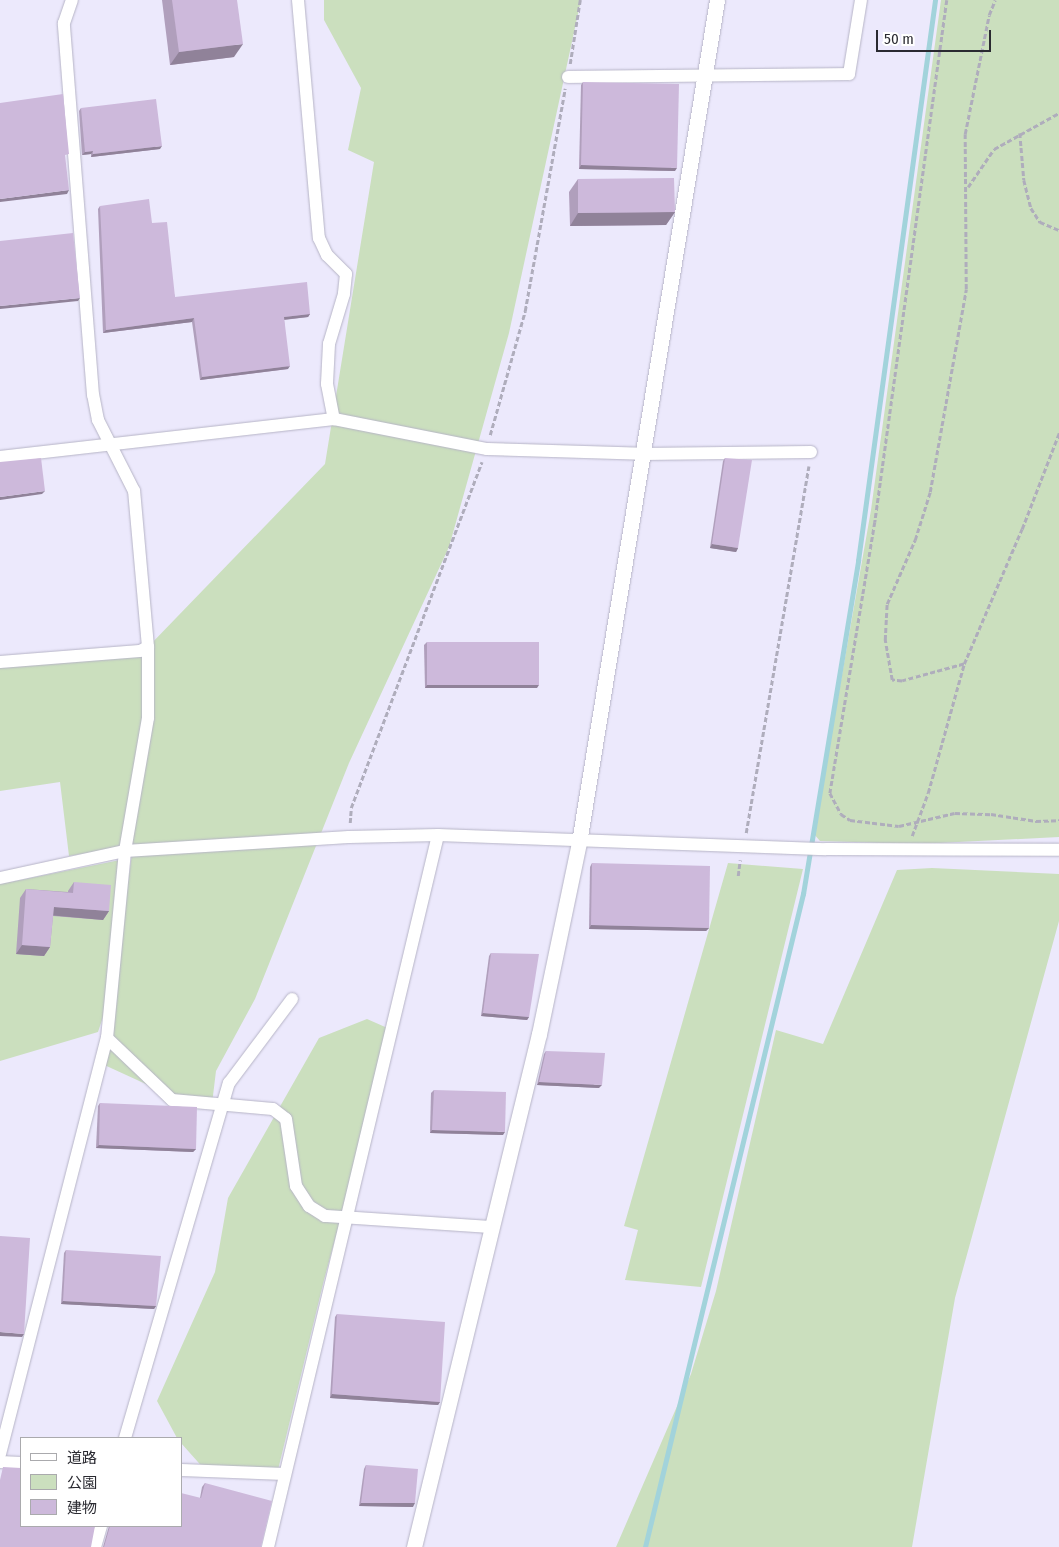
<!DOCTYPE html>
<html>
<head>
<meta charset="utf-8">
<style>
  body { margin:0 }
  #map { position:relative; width:1059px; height:1547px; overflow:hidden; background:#ece9fc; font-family:"Fira Sans Condensed","Noto Sans JP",sans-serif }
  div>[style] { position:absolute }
  .green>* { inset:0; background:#cbdfbe }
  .stream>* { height:4.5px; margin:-2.25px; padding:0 2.25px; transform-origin:2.25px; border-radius:2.25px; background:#a2d3db }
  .path>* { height:2.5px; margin-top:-1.25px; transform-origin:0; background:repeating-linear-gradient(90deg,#afadbc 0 5px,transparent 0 7.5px) }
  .roads { filter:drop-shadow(0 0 1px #b6b4c6) drop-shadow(0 0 1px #b6b4c6) }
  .minor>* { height:12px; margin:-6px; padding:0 6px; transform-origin:6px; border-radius:6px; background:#fff }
  .tertiary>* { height:15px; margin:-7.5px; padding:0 7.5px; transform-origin:7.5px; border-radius:7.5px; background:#fff }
  .wall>* { inset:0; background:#b09fbc }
  .shaded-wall>* { inset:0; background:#908299 }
  .building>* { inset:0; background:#cdb9db }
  span { translate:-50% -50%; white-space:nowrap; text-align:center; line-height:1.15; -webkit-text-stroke:4.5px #fff; paint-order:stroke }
  .legend { position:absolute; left:20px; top:1437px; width:162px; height:90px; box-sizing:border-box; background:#fff; border:1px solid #aaaaad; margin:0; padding:6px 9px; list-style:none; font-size:15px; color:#2a2a31 }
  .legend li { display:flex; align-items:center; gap:10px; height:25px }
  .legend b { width:25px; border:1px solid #aaaaad }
  .scale { position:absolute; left:876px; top:30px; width:115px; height:22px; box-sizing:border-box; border:2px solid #2a2a31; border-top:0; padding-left:6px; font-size:15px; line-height:18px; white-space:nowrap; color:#2a2a31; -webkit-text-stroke:4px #fff; paint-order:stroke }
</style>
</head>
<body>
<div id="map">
  <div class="green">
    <i style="clip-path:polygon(324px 0,581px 0,509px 333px,449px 547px,349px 763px,255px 999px,216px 1071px,212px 1104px,185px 1102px,100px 1063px,107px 1037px,133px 846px,69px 856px,60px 782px,0 791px,0 664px,140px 651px,146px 671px,148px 647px,325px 464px,374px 162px,348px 150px,361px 88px,324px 20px)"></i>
    <i style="clip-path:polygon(941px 0,1059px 0,1059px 837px,918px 844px,820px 841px,814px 834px,871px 510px)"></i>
    <i style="clip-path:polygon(125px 859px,111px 993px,98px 1032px,0 1061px,0 884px)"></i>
    <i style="clip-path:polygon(728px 863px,803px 869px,701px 1287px,625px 1280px,638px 1230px,624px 1226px)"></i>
    <i style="clip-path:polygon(932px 868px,1059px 874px,1059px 921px,955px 1298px,912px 1547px,616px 1547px,691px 1374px,716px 1291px,776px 1030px,823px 1044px,897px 870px)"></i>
    <i style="clip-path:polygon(367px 1019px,392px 1030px,324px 1280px,278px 1470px,206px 1471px,181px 1443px,181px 1438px,177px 1438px,157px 1401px,215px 1272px,228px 1198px,319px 1038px)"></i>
  </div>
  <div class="stream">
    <i style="left:645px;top:1547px;width:672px;rotate:-76.4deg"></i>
    <i style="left:803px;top:894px;width:338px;rotate:-80.6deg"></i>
    <i style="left:858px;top:561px;width:566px;rotate:-82.18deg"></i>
  </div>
  <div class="path">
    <i style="left:947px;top:0;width:527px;rotate:97.85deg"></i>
    <i style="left:875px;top:522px;width:275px;rotate:99.4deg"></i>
    <i style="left:830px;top:793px;width:24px;rotate:62deg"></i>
    <i style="left:841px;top:814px;width:11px;rotate:34deg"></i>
    <i style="left:850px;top:820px;width:49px;rotate:7deg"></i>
    <i style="left:899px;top:826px;width:57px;rotate:-13.1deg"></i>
    <i style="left:955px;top:813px;width:36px;rotate:2deg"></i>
    <i style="left:991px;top:814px;width:46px;rotate:8.8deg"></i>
    <i style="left:1036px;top:821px;width:23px;rotate:-2deg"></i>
    <i style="left:570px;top:64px;width:65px;rotate:-81.1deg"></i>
    <i style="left:1020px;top:133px;width:47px;rotate:85.1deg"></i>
    <i style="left:1024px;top:180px;width:29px;rotate:76deg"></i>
    <i style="left:1031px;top:208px;width:17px;rotate:57deg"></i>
    <i style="left:1040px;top:222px;width:21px;rotate:23deg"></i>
    <i style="left:968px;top:187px;width:46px;rotate:-55.6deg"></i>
    <i style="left:994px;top:149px;width:74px;rotate:-29deg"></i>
    <i style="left:490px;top:435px;width:129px;rotate:-74.2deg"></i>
    <i style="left:525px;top:311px;width:226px;rotate:-79.8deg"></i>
    <i style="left:964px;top:664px;width:64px;rotate:164.7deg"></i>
    <i style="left:902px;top:681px;width:10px;rotate:-174deg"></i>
    <i style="left:892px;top:680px;width:41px;rotate:-99.9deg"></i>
    <i style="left:885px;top:640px;width:36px;rotate:-87deg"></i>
    <i style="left:887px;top:604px;width:70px;rotate:-66.4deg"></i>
    <i style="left:915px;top:540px;width:50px;rotate:-72.6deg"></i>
    <i style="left:930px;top:492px;width:206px;rotate:-79.9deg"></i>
    <i style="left:966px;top:289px;width:155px;rotate:-90.4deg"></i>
    <i style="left:965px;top:134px;width:121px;rotate:-78.6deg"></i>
    <i style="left:989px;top:15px;width:16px;rotate:-68deg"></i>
    <i style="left:350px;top:823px;width:15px;rotate:-86deg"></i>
    <i style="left:351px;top:808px;width:370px;rotate:-69.3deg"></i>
    <i style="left:746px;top:833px;width:372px;rotate:-80.3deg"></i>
    <i style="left:912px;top:836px;width:46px;rotate:-69.6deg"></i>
    <i style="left:928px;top:793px;width:134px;rotate:-74.4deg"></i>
    <i style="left:964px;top:664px;width:147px;rotate:-66.8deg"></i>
    <i style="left:1022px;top:529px;width:103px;rotate:-68.9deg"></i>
    <i style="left:738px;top:876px;width:16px;rotate:-83deg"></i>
  </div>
  <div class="roads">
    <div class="minor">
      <i style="left:298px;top:0;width:239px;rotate:85deg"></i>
      <i style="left:319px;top:238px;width:19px;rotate:65deg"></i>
      <i style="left:327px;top:255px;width:27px;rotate:45deg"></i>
      <i style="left:346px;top:274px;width:20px;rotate:96deg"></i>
      <i style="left:344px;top:294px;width:52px;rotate:106.7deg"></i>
      <i style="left:329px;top:344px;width:40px;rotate:92.9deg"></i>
      <i style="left:327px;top:384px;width:36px;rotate:79deg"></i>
      <i style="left:568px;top:77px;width:281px;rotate:-0.6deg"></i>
      <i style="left:849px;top:74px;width:75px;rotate:-80.8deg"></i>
      <i style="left:0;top:457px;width:336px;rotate:-6.5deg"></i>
      <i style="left:334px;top:419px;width:156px;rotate:11.1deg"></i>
      <i style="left:487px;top:449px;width:155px;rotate:1.8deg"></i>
      <i style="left:642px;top:454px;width:169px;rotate:-0.7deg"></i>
      <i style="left:0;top:662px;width:140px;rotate:-4.5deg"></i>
      <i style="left:140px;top:651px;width:9px;rotate:-27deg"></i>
      <i style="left:0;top:878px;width:128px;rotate:-12.2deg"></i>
      <i style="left:125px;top:851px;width:224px;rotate:-3.6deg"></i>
      <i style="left:349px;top:837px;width:89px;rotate:-1.3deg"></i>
      <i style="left:438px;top:835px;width:388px;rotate:2.1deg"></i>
      <i style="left:826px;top:849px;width:233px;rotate:0.2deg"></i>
      <i style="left:107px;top:1038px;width:90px;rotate:43.6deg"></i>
      <i style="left:172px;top:1100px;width:101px;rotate:5.1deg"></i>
      <i style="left:273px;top:1109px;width:16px;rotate:38deg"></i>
      <i style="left:286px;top:1119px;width:68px;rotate:81.5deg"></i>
      <i style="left:296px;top:1186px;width:24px;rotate:57deg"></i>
      <i style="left:309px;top:1206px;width:19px;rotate:32deg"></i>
      <i style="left:325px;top:1216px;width:167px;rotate:3.8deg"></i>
      <i style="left:125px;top:1438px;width:370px;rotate:-73.7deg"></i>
      <i style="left:229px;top:1083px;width:105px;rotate:-53.1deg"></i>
      <i style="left:0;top:1454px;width:430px;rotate:-75.6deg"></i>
      <i style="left:107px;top:1038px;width:188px;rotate:-84.5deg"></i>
      <i style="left:125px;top:851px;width:135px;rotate:-80.2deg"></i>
      <i style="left:148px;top:718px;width:71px;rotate:-90deg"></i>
      <i style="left:148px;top:647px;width:157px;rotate:-95.1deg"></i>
      <i style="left:134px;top:491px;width:80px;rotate:-116.9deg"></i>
      <i style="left:98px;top:420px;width:25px;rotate:-101deg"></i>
      <i style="left:93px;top:395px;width:373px;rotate:-94.5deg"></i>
      <i style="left:64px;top:23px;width:24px;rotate:-71deg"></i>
      <i style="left:0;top:1462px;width:21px;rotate:3deg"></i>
      <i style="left:181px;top:1470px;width:104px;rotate:2.2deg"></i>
      <i style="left:95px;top:1547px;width:22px;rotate:-74deg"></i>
      <i style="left:268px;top:1547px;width:732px;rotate:-76.57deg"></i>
    </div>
    <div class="tertiary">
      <i style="left:414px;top:1547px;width:528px;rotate:-76.31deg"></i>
      <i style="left:539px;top:1034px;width:196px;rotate:-78.2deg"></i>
      <i style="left:579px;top:842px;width:853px;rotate:-80.69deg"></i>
    </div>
  </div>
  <div class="wall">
    <i style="clip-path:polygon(162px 0,237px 0,234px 57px,170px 65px)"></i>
    <i style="clip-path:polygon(583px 82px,675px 171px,579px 169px,581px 85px)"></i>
    <i style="clip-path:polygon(81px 108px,160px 149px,91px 157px,91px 154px,82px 155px,79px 111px)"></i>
    <i style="clip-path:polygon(578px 179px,675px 212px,666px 225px,570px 226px,569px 192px)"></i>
    <i style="clip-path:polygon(100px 206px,152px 223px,175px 297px,310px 314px,308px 317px,284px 320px,288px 369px,200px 380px,192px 322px,103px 333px,98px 209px)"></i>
    <i style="clip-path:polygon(725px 458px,738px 548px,736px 552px,710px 548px,723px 461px)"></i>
    <i style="clip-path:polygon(427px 642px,537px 688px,425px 688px,424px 645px)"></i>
    <i style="clip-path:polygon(592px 863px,709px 928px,706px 931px,589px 929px,590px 867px)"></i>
    <i style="clip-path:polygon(74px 882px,109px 911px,103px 920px,53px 916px,50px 947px,44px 956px,16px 954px,20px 898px,26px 889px,68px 892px,68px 891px)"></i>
    <i style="clip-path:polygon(491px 953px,529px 1017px,527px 1020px,481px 1016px,489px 956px)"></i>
    <i style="clip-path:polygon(546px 1051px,599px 1088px,537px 1085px,544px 1054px)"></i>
    <i style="clip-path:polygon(434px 1090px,503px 1135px,430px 1133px,431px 1093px)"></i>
    <i style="clip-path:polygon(100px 1103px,196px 1149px,193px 1152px,96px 1148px,98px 1106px)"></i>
    <i style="clip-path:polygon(66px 1250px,156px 1306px,154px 1309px,61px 1304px,64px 1253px)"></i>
    <i style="clip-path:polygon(337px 1314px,440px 1402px,438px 1405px,330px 1398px,335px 1317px)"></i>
    <i style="clip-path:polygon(366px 1465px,413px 1507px,359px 1506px,364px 1469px)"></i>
    <i style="clip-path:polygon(205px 1483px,261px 1547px,103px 1547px,109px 1526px,181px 1526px,200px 1498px,202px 1487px)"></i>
  </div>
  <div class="shaded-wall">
    <i style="clip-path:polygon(243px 44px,234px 57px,170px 65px,179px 52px)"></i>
    <i style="clip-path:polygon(162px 146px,160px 149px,91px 157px,93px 154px)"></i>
    <i style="clip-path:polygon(93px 151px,91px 154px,82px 155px,85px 152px)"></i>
    <i style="clip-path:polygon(581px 165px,677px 168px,675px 171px,579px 169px)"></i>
    <i style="clip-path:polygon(69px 190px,67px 194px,0 202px,0 199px)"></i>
    <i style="clip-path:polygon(675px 212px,666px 225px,570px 226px,578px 213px)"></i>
    <i style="clip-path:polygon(80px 298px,78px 301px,0 309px,0 306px)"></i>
    <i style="clip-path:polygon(310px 314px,308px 317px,281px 320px,284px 317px)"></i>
    <i style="clip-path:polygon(194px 318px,192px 322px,103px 333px,106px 330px)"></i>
    <i style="clip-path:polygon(290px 366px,288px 369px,200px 380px,202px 377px)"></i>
    <i style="clip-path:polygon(45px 491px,42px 494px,0 500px,0 497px)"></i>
    <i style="clip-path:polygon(712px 544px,738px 548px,736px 552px,710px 548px)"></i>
    <i style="clip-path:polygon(427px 685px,539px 685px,537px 688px,425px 688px)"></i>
    <i style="clip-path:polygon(54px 907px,109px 911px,103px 920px,48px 915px)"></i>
    <i style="clip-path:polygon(591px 925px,709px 928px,706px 931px,589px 929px)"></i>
    <i style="clip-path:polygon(22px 945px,50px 947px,44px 956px,16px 954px)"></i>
    <i style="clip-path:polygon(483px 1013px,529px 1017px,527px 1020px,481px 1016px)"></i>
    <i style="clip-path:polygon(539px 1082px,602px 1085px,599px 1088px,537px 1085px)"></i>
    <i style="clip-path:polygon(432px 1130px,505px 1132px,503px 1135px,430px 1133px)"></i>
    <i style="clip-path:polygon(99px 1145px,196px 1149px,193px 1152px,96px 1148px)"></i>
    <i style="clip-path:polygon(63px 1301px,156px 1306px,154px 1309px,61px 1304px)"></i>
    <i style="clip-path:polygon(0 1332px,24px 1334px,22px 1337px,0 1336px)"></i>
    <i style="clip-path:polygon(332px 1394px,440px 1402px,438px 1405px,330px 1398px)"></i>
    <i style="clip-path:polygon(361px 1503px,415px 1503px,413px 1507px,359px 1506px)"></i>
  </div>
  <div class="building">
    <i style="clip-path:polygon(172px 0,237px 0,243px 44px,179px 52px)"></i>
    <i style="clip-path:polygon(583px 82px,679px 84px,677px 168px,581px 165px)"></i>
    <i style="clip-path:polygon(63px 94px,69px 154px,65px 155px,69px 190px,0 199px,0 103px)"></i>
    <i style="clip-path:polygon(156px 99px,162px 146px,93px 154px,93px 151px,85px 152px,81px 108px)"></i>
    <i style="clip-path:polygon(674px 178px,675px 212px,578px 213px,578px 179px)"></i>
    <i style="clip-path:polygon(149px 199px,152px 223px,167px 222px,175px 297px,307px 282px,310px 314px,284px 317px,290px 366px,202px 377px,194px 318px,106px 330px,100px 206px)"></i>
    <i style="clip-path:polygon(73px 233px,80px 298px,0 306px,0 241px)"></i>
    <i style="clip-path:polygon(41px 458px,45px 491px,0 497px,0 462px)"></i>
    <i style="clip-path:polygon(725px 458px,752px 460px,738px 548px,712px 544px)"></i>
    <i style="clip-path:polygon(427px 642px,539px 642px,539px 685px,427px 685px)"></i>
    <i style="clip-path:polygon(592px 863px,710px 866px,709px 928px,591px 925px)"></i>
    <i style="clip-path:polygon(74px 882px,111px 885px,109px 911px,54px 907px,50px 947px,22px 945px,26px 889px,73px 893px)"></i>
    <i style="clip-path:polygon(491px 953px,539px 954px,529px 1017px,483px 1013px)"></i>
    <i style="clip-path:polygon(546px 1051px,605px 1053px,602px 1085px,539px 1082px)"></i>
    <i style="clip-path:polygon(434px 1090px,506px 1092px,505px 1132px,432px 1130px)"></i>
    <i style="clip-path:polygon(100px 1103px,197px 1107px,196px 1149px,99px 1145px)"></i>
    <i style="clip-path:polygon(0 1236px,30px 1238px,24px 1334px,0 1332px)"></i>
    <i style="clip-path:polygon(66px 1250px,161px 1256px,156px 1306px,63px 1301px)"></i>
    <i style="clip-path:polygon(337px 1314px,445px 1322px,440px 1402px,332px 1394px)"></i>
    <i style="clip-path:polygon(366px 1465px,418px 1469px,415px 1503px,361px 1503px)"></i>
    <i style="clip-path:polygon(3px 1467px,21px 1468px,21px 1526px,95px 1526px,91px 1547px,0 1547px,0 1480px)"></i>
    <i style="clip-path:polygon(205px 1483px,272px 1501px,261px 1547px,104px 1547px,110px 1526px,181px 1526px,181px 1493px,201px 1498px)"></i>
  </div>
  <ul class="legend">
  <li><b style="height:6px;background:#fff"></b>道路</li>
  <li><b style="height:14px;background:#cbdfbe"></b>公園</li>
  <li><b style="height:14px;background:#cdb9db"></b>建物</li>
  </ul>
  <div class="scale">50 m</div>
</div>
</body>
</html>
